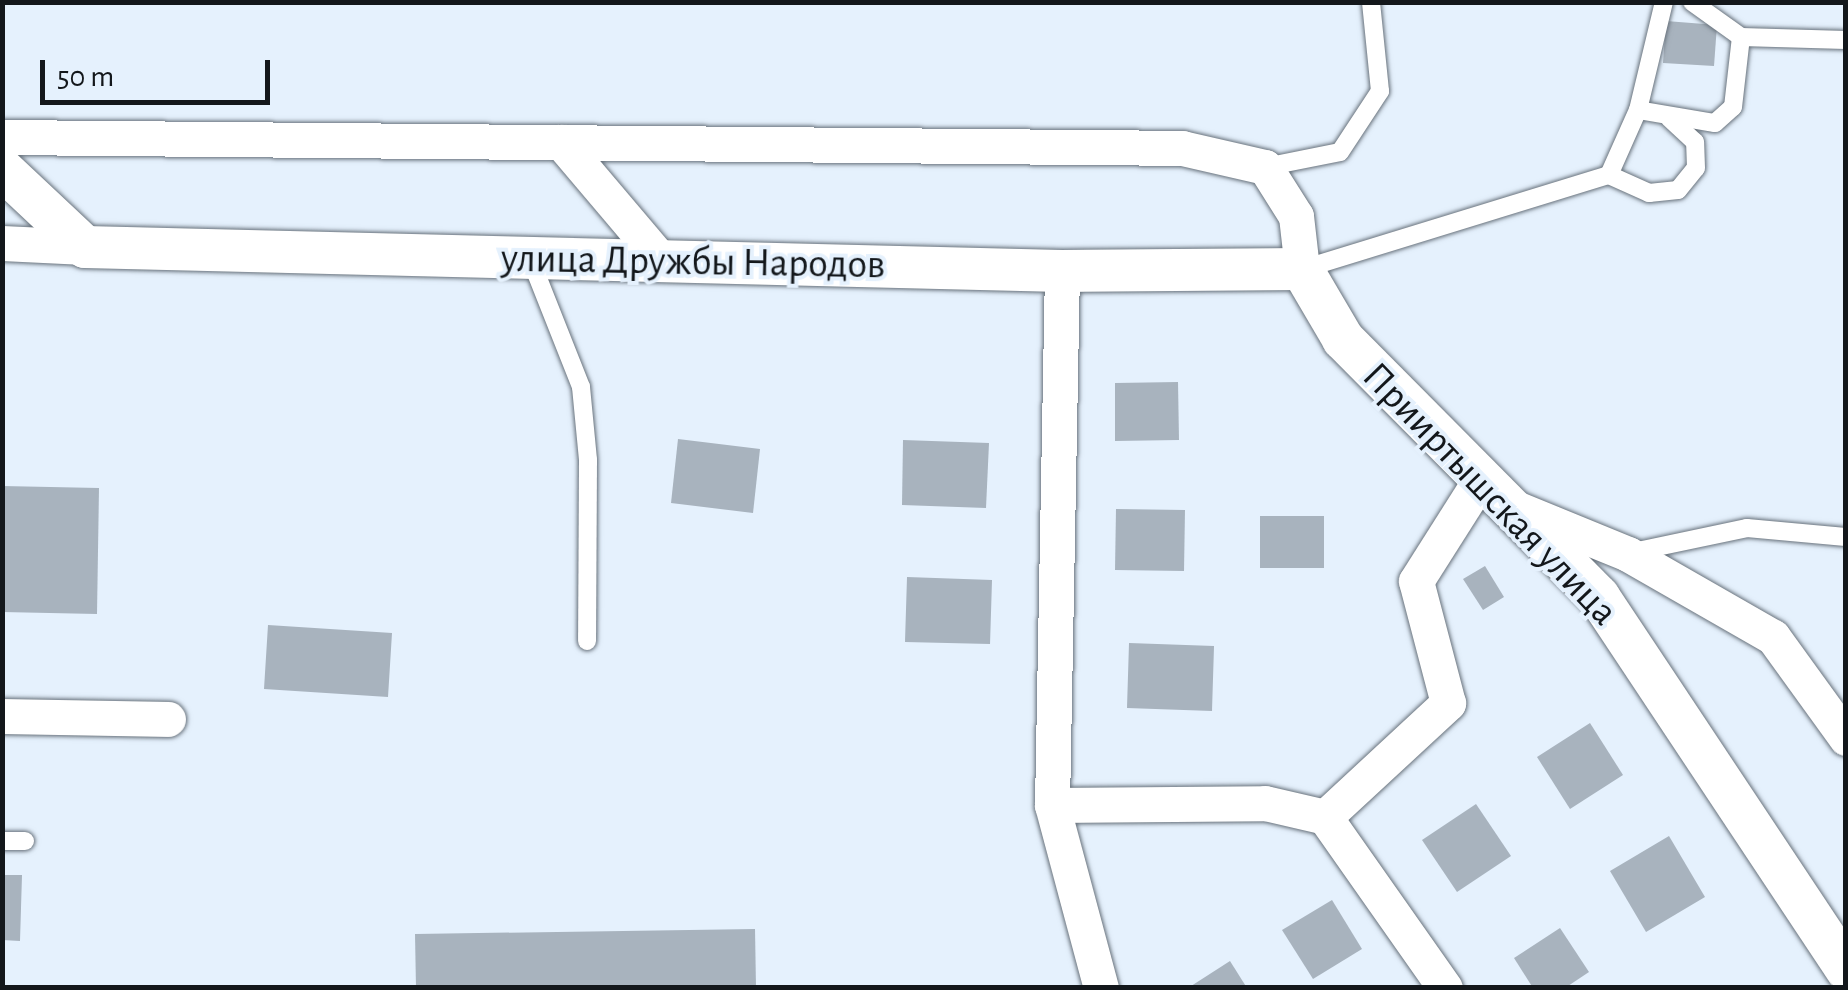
<!DOCTYPE html>
<html>
<head>
<meta charset="utf-8">
<style>
  body { margin:0 }
  #map { position:relative; width:1848px; height:990px; overflow:hidden; background:#e5f1fd; font-family:"Alegreya Sans",sans-serif }
  div>[style] { position:absolute }
  .building>* { inset:0; background:#a8b3be }
  .roads { filter:drop-shadow(0 0 2px #68727c) drop-shadow(0 0 2px #68727c) }
  .service>* { height:18px; margin:-9px; padding:0 9px; transform-origin:9px; border-radius:9px; background:#fff }
  .minor>* { height:35px; margin:-17.5px; padding:0 17.5px; transform-origin:17.5px; border-radius:17.5px; background:#fff }
  .tertiary>* { height:42px; margin:-21px; padding:0 21px; transform-origin:21px; border-radius:21px; background:#fff }
  span { translate:-50% -50%; white-space:nowrap; text-align:center; line-height:1.15; -webkit-text-stroke:8px #e5f1fd; paint-order:stroke }
  .street-label { font-size:40px; color:#13171b }
  .frame { position:absolute; inset:0; border:5px solid #13171b; pointer-events:none }
  .scale { position:absolute; left:40px; top:60px; width:230px; height:45px; box-sizing:border-box; border:5px solid #13171b; border-top:0; padding-left:12px; font-size:30px; line-height:35px; white-space:nowrap; color:#13171b; -webkit-text-stroke:8px #e5f1fd; paint-order:stroke }
</style>
</head>
<body>
<div id="map">
  <div class="building">
    <i style="clip-path:polygon(1666px 21px,1717px 25px,1714px 66px,1663px 63px)"></i>
    <i style="clip-path:polygon(1178px 382px,1179px 440px,1115px 441px,1115px 383px)"></i>
    <i style="clip-path:polygon(678px 439px,760px 449px,753px 513px,671px 503px)"></i>
    <i style="clip-path:polygon(903px 440px,989px 443px,986px 508px,902px 505px)"></i>
    <i style="clip-path:polygon(2px 486px,99px 488px,97px 614px,2px 612px)"></i>
    <i style="clip-path:polygon(1116px 509px,1185px 510px,1184px 571px,1115px 570px)"></i>
    <i style="clip-path:polygon(1260px 516px,1324px 516px,1324px 568px,1260px 568px)"></i>
    <i style="clip-path:polygon(1485px 566px,1504px 597px,1483px 610px,1463px 579px)"></i>
    <i style="clip-path:polygon(907px 577px,992px 580px,990px 644px,905px 642px)"></i>
    <i style="clip-path:polygon(268px 625px,392px 633px,388px 697px,264px 689px)"></i>
    <i style="clip-path:polygon(1129px 643px,1214px 646px,1212px 711px,1127px 708px)"></i>
    <i style="clip-path:polygon(1590px 723px,1623px 775px,1570px 809px,1537px 757px)"></i>
    <i style="clip-path:polygon(1476px 804px,1511px 856px,1457px 892px,1422px 840px)"></i>
    <i style="clip-path:polygon(1669px 836px,1705px 897px,1646px 932px,1610px 871px)"></i>
    <i style="clip-path:polygon(2px 875px,22px 875px,20px 941px,2px 940px)"></i>
    <i style="clip-path:polygon(1332px 900px,1362px 949px,1313px 979px,1282px 930px)"></i>
    <i style="clip-path:polygon(1560px 928px,1589px 972px,1565px 988px,1533px 988px,1514px 958px)"></i>
    <i style="clip-path:polygon(755px 929px,756px 988px,416px 988px,415px 934px)"></i>
    <i style="clip-path:polygon(1230px 961px,1247px 988px,1188px 988px)"></i>
  </div>
  <div class="roads">
    <div class="service">
      <i style="left:1692px;top:2px;width:60px;rotate:35.5deg"></i>
      <i style="left:1638px;top:110px;width:78px;rotate:9.6deg"></i>
      <i style="left:1715px;top:123px;width:24px;rotate:-42deg"></i>
      <i style="left:1733px;top:107px;width:70px;rotate:-83.5deg"></i>
      <i style="left:1741px;top:37px;width:105px;rotate:1.6deg"></i>
      <i style="left:1265px;top:167px;width:76px;rotate:-11.3deg"></i>
      <i style="left:1340px;top:152px;width:73px;rotate:-56.7deg"></i>
      <i style="left:1380px;top:91px;width:89px;rotate:-95.8deg"></i>
      <i style="left:1609px;top:175px;width:44px;rotate:24.2deg"></i>
      <i style="left:1649px;top:193px;width:29px;rotate:-6deg"></i>
      <i style="left:1678px;top:190px;width:28px;rotate:-51deg"></i>
      <i style="left:1696px;top:168px;width:26px;rotate:-92deg"></i>
      <i style="left:1695px;top:142px;width:35px;rotate:-137deg"></i>
      <i style="left:530px;top:258px;width:139px;rotate:68.4deg"></i>
      <i style="left:581px;top:387px;width:73px;rotate:84.5deg"></i>
      <i style="left:588px;top:460px;width:181px;rotate:90.3deg"></i>
      <i style="left:1303px;top:269px;width:320px;rotate:-17.1deg"></i>
      <i style="left:1609px;top:175px;width:71px;rotate:-66deg"></i>
      <i style="left:1638px;top:110px;width:111px;rotate:-76.5deg"></i>
      <i style="left:1633px;top:552px;width:116px;rotate:-11.9deg"></i>
      <i style="left:1747px;top:528px;width:99px;rotate:5.2deg"></i>
      <i style="left:2px;top:841px;width:23px"></i>
    </div>
    <div class="minor">
      <i style="left:2px;top:137px;width:1180px;rotate:0.53deg"></i>
      <i style="left:1182px;top:148px;width:85px;rotate:12.9deg"></i>
      <i style="left:1265px;top:167px;width:58px;rotate:57.7deg"></i>
      <i style="left:1296px;top:216px;width:53px;rotate:83.5deg"></i>
      <i style="left:561px;top:142px;width:156px;rotate:49.7deg"></i>
      <i style="left:2px;top:243px;width:83px;rotate:2.8deg"></i>
      <i style="left:1513px;top:507px;width:124px;rotate:22.2deg"></i>
      <i style="left:1628px;top:554px;width:167px;rotate:29.8deg"></i>
      <i style="left:1773px;top:637px;width:125px;rotate:54.1deg"></i>
      <i style="left:2px;top:716px;width:166px;rotate:1deg"></i>
      <i style="left:1052px;top:805px;width:534px;rotate:-88.93deg"></i>
      <i style="left:1101px;top:988px;width:189px;rotate:-105deg"></i>
      <i style="left:1052px;top:805px;width:213px;rotate:-0.5deg"></i>
      <i style="left:1265px;top:803px;width:62px;rotate:13.1deg"></i>
      <i style="left:1445px;top:988px;width:209px;rotate:-125.1deg"></i>
      <i style="left:1325px;top:817px;width:168px;rotate:-42.8deg"></i>
      <i style="left:1448px;top:703px;width:126px;rotate:-104.7deg"></i>
      <i style="left:1416px;top:581px;width:120px;rotate:-57.6deg"></i>
    </div>
    <div class="tertiary">
      <i style="left:2px;top:169px;width:114px;rotate:43.2deg"></i>
      <i style="left:85px;top:247px;width:977px;rotate:1.41deg"></i>
      <i style="left:1062px;top:271px;width:240px;rotate:-0.5deg"></i>
      <i style="left:1302px;top:269px;width:81px;rotate:59.6deg"></i>
      <i style="left:1343px;top:339px;width:363px;rotate:45.2deg"></i>
      <i style="left:1599px;top:597px;width:447px;rotate:56.4deg"></i>
    </div>
  </div>
  <div class="street-label">
    <span style="left:693px;top:262px;rotate:1deg">улица Дружбы Народов</span>
    <span style="left:1490px;top:494px;rotate:46deg">Прииртышская улица</span>
  </div>
  <div class="frame"></div>
  <div class="scale">50 m</div>
</div>
</body>
</html>
